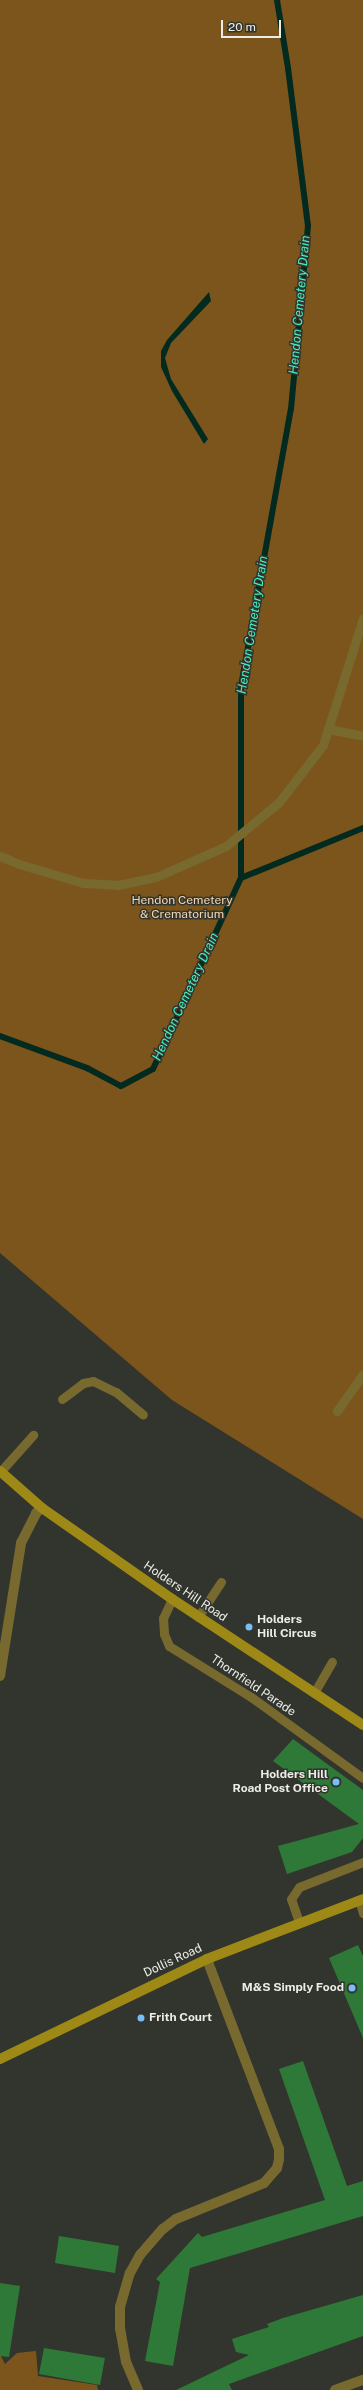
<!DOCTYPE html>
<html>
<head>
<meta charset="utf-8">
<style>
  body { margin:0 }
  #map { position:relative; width:363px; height:2390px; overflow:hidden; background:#32352d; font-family:"Public Sans",sans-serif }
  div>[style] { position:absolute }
  .green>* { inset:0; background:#7c551c }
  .water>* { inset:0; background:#022a1f }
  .stream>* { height:6px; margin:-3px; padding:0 3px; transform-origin:3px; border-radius:3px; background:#022a1f }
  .building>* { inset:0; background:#2f7938 }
  .lane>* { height:9px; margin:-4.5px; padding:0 4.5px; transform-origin:4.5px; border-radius:4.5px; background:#786a2e }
  .street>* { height:10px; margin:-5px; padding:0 5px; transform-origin:5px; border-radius:5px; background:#786a2e }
  .secondary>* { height:10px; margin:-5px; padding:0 5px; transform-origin:5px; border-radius:5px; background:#9e8816 }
  .dots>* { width:11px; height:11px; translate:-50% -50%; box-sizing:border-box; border:2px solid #32352d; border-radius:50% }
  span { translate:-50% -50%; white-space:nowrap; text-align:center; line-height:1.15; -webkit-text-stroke:3px #32352d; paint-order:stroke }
  .park-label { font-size:12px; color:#f6d7b1 }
  .street-label { font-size:12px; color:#ecede8 }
  .poi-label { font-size:12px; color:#ecede8; font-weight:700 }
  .left { translate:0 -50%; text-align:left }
  .right { translate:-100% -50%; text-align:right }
  .water-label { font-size:13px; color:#45efc1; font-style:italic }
  .scale { position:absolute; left:221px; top:20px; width:60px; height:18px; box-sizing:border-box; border:2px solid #ecede8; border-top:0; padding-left:5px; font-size:12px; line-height:14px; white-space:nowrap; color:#ecede8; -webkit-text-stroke:3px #32352d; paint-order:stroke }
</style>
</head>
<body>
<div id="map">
  <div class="green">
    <i style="clip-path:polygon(0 0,363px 0,363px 1519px,172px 1400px,0 1253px)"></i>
    <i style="clip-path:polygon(36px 2351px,38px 2376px,97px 2385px,98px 2390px,0 2390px,0 2354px,5px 2364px,17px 2353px)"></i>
  </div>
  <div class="water">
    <i style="clip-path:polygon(209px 292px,211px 301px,171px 343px,165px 358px,171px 379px,208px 439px,204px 444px,172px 391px,161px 367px,161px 351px,167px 340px)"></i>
  </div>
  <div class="stream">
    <i style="left:241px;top:878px;width:132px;rotate:-22.3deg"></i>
    <i style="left:0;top:1036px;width:93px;rotate:20.2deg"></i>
    <i style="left:87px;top:1068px;width:38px;rotate:28deg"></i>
    <i style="left:121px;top:1086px;width:36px;rotate:-28deg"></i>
    <i style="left:153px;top:1069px;width:210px;rotate:-65.3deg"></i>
    <i style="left:241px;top:878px;width:192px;rotate:-90deg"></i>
    <i style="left:241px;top:686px;width:281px;rotate:-79.8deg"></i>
    <i style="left:291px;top:409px;width:184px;rotate:-84.7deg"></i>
    <i style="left:308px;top:226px;width:159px;rotate:-97.2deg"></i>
    <i style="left:288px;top:68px;width:69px;rotate:-99.2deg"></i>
  </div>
  <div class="building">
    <i style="clip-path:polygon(293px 1739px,363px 1790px,363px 1838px,352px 1852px,287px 1874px,278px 1846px,359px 1824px,273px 1761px)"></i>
    <i style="clip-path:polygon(358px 1945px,363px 1956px,363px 2038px,329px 1958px)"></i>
    <i style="clip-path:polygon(303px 2061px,347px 2186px,363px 2181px,363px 2216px,190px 2268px,173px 2366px,145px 2361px,160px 2282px,156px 2279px,198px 2233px,202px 2237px,325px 2200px,279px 2069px)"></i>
    <i style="clip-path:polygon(59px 2236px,119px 2246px,115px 2273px,55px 2263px)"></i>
    <i style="clip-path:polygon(0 2283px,20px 2286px,9px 2357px,0 2356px)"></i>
    <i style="clip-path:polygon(363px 2295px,363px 2336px,229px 2384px,232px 2390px,176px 2390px,249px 2355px,236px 2352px,232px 2339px,269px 2327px,267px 2324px,283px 2318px)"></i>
    <i style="clip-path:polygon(44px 2348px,105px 2358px,100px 2385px,39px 2374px)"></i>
  </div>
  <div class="lane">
    <i style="left:328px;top:729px;width:36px;rotate:11deg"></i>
    <i style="left:0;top:856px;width:21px;rotate:23deg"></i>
    <i style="left:19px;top:864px;width:67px;rotate:16.5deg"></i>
    <i style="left:83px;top:883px;width:35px;rotate:3deg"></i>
    <i style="left:118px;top:885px;width:39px;rotate:-12deg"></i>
    <i style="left:156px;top:877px;width:77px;rotate:-23.9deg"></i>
    <i style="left:226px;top:846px;width:69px;rotate:-39.7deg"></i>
    <i style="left:279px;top:802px;width:72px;rotate:-52.3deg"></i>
    <i style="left:323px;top:745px;width:133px;rotate:-72.5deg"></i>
    <i style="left:62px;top:1399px;width:26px;rotate:-37deg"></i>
    <i style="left:83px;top:1383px;width:10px;rotate:-11deg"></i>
    <i style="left:93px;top:1381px;width:25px;rotate:26deg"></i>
    <i style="left:116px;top:1392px;width:35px;rotate:40deg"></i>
    <i style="left:337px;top:1411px;width:45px;rotate:-54.9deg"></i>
    <i style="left:0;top:1472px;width:50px;rotate:-48.3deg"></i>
    <i style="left:172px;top:1599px;width:21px;rotate:115deg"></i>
    <i style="left:163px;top:1618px;width:16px;rotate:86deg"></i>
    <i style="left:164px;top:1634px;width:13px;rotate:67deg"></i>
    <i style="left:169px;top:1646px;width:97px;rotate:31.9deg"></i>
    <i style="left:251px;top:1697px;width:138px;rotate:35.9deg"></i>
    <i style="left:198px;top:1617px;width:42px;rotate:-56.7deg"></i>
    <i style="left:314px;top:1693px;width:36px;rotate:-60deg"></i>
    <i style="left:359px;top:1900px;width:14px;rotate:73deg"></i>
    <i style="left:299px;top:1922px;width:24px;rotate:-109deg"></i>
    <i style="left:291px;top:1899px;width:14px;rotate:-56deg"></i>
    <i style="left:299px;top:1887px;width:69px;rotate:-21.3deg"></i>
  </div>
  <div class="street">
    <i style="left:0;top:1676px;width:135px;rotate:-81deg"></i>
    <i style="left:21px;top:1543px;width:34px;rotate:-63deg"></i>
    <i style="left:36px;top:1513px;width:8px;rotate:-40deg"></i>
    <i style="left:138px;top:2390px;width:30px;rotate:-113deg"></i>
    <i style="left:126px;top:2362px;width:34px;rotate:-100deg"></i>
    <i style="left:120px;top:2329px;width:22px;rotate:-90deg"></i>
    <i style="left:120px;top:2307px;width:35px;rotate:-74deg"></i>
    <i style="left:130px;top:2273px;width:21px;rotate:-61deg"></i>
    <i style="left:140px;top:2255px;width:35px;rotate:-49deg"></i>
    <i style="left:163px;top:2229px;width:16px;rotate:-38deg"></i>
    <i style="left:176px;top:2219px;width:95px;rotate:-22.2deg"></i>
    <i style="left:264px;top:2183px;width:20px;rotate:-49deg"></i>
    <i style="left:277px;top:2168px;width:9px;rotate:-77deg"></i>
    <i style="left:279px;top:2159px;width:10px;rotate:-90deg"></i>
    <i style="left:279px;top:2149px;width:203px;rotate:-110.8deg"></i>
    <i style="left:335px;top:2390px;width:30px;rotate:-20deg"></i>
  </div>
  <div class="secondary">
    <i style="left:0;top:1471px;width:56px;rotate:41.4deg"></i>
    <i style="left:42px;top:1508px;width:159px;rotate:35deg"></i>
    <i style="left:172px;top:1599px;width:229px;rotate:33.4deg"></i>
    <i style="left:0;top:2059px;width:230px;rotate:-25.8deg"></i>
    <i style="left:207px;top:1959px;width:167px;rotate:-21deg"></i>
  </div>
  <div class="dots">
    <i style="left:249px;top:1627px;background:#78bff7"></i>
    <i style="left:336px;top:1782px;background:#78bff7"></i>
    <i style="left:352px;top:1988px;background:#78bff7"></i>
    <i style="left:141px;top:2018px;background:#78bff7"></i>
  </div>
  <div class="park-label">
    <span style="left:182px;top:908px">Hendon Cemetery<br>&amp; Crematorium</span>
  </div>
  <div class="street-label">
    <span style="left:185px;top:1592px;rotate:34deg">Holders Hill Road</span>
    <span style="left:253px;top:1686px;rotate:34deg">Thornfield Parade</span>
    <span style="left:173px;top:1961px;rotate:-25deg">Dollis Road</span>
  </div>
  <div class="poi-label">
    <span class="left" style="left:257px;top:1627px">Holders<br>Hill Circus</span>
    <span class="right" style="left:328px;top:1782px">Holders Hill<br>Road Post Office</span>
    <span class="right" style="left:344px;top:1988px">M&amp;S Simply Food</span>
    <span class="left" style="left:149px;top:2018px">Frith Court</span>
  </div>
  <div class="water-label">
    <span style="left:300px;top:305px;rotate:-85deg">Hendon Cemetery Drain</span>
    <span style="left:253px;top:625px;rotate:-81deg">Hendon Cemetery Drain</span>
    <span style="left:186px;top:997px;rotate:-65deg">Hendon Cemetery Drain</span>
  </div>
  <div class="scale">20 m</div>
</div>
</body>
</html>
